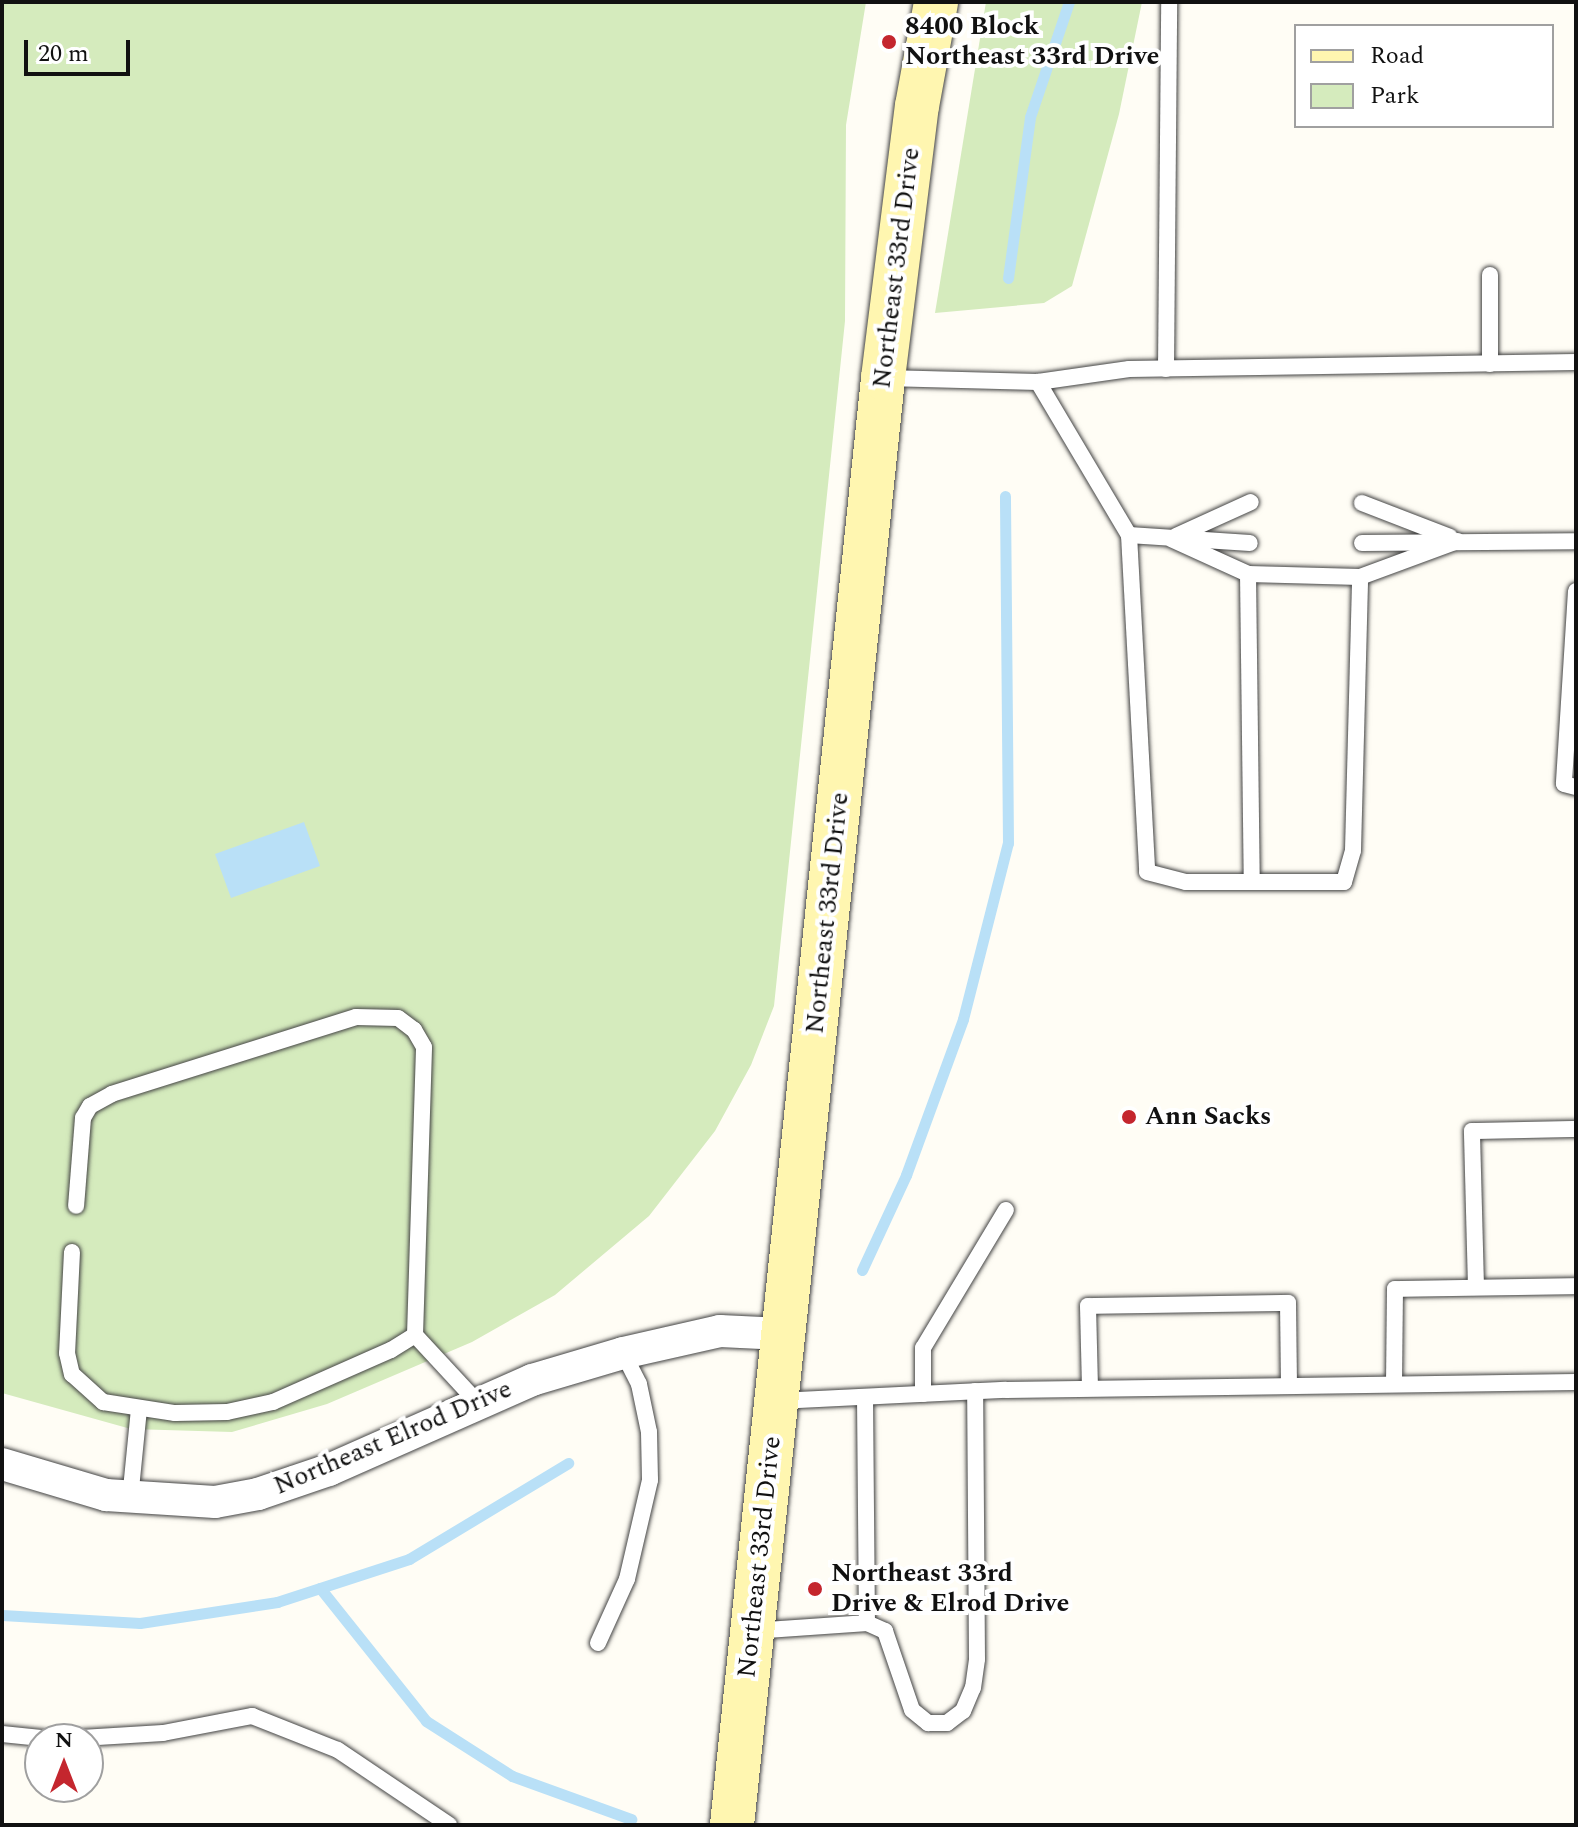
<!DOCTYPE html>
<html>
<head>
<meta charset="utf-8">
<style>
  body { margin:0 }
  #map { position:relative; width:1578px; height:1827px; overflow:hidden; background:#fffdf5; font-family:Spectral,serif }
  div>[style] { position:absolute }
  .green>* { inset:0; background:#d5ebbd }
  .water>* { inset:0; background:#b9e0f7 }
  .stream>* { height:11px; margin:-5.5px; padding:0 5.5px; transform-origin:5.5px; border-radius:5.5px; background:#b9e0f7 }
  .roads { filter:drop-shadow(0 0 2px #444) drop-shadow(0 0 2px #444) }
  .lane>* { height:16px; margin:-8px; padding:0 8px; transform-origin:8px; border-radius:8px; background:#fff }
  .street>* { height:32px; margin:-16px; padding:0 16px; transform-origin:16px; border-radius:16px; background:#fff }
  .secondary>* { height:44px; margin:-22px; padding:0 22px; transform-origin:22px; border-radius:22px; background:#fff6b0 }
  .dots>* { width:22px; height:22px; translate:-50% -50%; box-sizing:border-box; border:4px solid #fff; border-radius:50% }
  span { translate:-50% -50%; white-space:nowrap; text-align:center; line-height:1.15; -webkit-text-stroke:8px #fff; paint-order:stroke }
  .poi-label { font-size:26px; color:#111; font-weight:700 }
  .left { translate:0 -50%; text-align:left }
  .street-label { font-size:26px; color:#111 }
  .frame { position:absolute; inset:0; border:4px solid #111; pointer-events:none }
  .legend { position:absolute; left:1294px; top:24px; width:260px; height:104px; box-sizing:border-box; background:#fff; border:2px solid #a0a0a0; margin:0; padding:10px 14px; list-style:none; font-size:24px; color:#111 }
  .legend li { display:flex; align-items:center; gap:16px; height:40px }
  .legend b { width:40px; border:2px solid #a0a0a0 }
  .north { position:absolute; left:24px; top:1723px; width:80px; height:80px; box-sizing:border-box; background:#fff; border:2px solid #a0a0a0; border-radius:50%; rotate:0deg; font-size:22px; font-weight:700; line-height:32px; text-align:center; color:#111 }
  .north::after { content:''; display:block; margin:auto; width:28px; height:36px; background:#c4262e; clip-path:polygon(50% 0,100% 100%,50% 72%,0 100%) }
  .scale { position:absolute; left:24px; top:40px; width:106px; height:36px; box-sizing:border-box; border:4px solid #111; border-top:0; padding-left:10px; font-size:24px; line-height:28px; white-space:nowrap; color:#111; -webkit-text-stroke:6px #fff; paint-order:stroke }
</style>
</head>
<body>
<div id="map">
  <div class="green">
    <i style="clip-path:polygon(2px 2px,866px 2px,846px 125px,845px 321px,774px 1006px,751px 1065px,715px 1131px,649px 1216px,555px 1295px,472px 1342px,327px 1404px,232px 1432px,131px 1429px,2px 1393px)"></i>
    <i style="clip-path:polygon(986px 2px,1142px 2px,1119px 114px,1072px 286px,1044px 303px,935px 313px)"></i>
  </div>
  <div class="water">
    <i style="clip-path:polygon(304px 822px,320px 866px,231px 898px,215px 854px)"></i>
  </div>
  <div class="stream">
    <i style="left:1008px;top:278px;width:162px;rotate:-82.2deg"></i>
    <i style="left:1030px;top:117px;width:121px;rotate:-71.3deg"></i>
    <i style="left:862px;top:1270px;width:105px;rotate:-65.1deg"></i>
    <i style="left:906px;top:1175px;width:166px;rotate:-69.9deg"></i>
    <i style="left:963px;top:1019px;width:182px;rotate:-75.7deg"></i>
    <i style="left:1008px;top:843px;width:347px;rotate:-90.5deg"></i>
    <i style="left:320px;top:1588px;width:170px;rotate:51.4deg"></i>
    <i style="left:426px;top:1721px;width:102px;rotate:32.6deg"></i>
    <i style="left:512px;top:1776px;width:127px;rotate:19.9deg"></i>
    <i style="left:2px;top:1615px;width:138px;rotate:3.3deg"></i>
    <i style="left:140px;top:1623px;width:139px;rotate:-8.7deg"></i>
    <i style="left:277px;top:1602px;width:139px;rotate:-18deg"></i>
    <i style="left:409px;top:1559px;width:186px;rotate:-31.1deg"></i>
  </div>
  <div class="roads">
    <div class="lane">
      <i style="left:1490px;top:364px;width:89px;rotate:-90deg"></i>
      <i style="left:1166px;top:369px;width:367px;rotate:-89.5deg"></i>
      <i style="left:885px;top:378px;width:153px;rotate:1.5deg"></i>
      <i style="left:1038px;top:382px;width:92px;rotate:-8.1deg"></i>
      <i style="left:1129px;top:369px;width:447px;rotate:-0.9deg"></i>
      <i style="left:1038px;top:382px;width:178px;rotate:59.3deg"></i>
      <i style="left:1129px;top:535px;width:337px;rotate:86.9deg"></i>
      <i style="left:1147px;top:872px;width:40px;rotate:14.4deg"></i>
      <i style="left:1186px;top:882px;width:158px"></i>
      <i style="left:1344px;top:882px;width:33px;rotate:-74deg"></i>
      <i style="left:1353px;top:850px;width:273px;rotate:-88.5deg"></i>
      <i style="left:1362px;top:503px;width:94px;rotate:21.1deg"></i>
      <i style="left:1129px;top:535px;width:121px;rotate:3.8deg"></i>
      <i style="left:1176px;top:536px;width:82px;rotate:-24.4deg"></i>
      <i style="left:1171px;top:539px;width:85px;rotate:24.4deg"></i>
      <i style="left:1248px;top:574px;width:112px;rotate:1.5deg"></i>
      <i style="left:1360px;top:577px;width:104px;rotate:-20.2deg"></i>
      <i style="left:1362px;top:543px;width:214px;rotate:-0.5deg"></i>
      <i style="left:1248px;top:574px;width:308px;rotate:89.3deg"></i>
      <i style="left:1576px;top:591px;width:193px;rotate:93.6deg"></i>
      <i style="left:1564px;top:784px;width:12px;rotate:14deg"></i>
      <i style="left:72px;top:1252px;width:101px;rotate:92.8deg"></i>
      <i style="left:67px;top:1353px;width:22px;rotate:77deg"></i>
      <i style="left:72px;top:1374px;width:42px;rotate:42.1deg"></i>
      <i style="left:103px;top:1402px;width:73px;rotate:8.7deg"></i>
      <i style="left:175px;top:1413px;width:52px;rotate:-1.1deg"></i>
      <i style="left:227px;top:1412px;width:47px;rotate:-12.3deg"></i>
      <i style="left:273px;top:1402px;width:129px;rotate:-23.8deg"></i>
      <i style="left:391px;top:1350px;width:28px;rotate:-32deg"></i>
      <i style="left:415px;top:1335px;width:288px;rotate:-88.2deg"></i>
      <i style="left:424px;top:1047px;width:20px;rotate:-120deg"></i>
      <i style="left:414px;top:1030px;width:20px;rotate:-143deg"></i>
      <i style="left:398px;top:1018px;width:42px;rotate:-178.6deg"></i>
      <i style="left:356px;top:1017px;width:256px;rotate:162.5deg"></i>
      <i style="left:112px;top:1094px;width:25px;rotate:151deg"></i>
      <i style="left:90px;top:1106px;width:14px;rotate:120deg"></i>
      <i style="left:83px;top:1118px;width:88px;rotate:94.5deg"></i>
      <i style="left:1476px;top:1287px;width:156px;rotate:-91.5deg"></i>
      <i style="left:1472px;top:1131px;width:104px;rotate:-1.1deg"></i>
      <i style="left:415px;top:1335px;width:93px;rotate:47.2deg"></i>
      <i style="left:1394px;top:1384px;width:95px;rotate:-89.4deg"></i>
      <i style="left:1395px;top:1289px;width:181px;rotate:-0.9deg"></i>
      <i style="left:1090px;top:1388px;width:82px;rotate:-91.4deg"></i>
      <i style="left:1088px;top:1306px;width:200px;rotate:-0.9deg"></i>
      <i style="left:1288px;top:1303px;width:82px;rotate:89.3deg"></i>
      <i style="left:923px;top:1394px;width:46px;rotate:-90deg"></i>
      <i style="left:923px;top:1348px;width:161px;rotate:-59deg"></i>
      <i style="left:865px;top:1397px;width:226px;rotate:89.5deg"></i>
      <i style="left:867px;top:1623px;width:20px;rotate:24deg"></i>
      <i style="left:885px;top:1631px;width:83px;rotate:71.1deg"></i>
      <i style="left:912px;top:1710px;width:21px;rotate:39deg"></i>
      <i style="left:928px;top:1723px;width:19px"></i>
      <i style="left:947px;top:1723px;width:20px;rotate:-37deg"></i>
      <i style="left:963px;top:1711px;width:25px;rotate:-67deg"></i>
      <i style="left:973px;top:1688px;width:29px;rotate:-82deg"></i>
      <i style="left:977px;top:1659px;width:268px;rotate:-90.4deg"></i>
      <i style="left:778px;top:1401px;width:228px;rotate:-2.8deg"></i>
      <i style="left:1006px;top:1390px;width:570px;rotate:-0.8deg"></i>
      <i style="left:130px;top:1499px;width:90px;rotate:-84.3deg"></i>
      <i style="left:753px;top:1631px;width:114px;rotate:-4deg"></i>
      <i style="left:598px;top:1643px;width:70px;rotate:-65.6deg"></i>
      <i style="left:627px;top:1579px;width:102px;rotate:-76.9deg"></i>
      <i style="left:650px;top:1480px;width:48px;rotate:-91.2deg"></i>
      <i style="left:649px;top:1432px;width:49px;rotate:-101.8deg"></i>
      <i style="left:639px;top:1384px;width:35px;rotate:-117deg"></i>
      <i style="left:2px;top:1734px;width:49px;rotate:5.8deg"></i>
      <i style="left:65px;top:1739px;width:98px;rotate:-3.5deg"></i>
      <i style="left:163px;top:1733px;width:91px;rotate:-10.8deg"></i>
      <i style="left:252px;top:1716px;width:92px;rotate:21.6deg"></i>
      <i style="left:338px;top:1750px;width:134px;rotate:34deg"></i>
    </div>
    <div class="street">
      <i style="left:2px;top:1464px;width:109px;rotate:16.6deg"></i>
      <i style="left:106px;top:1495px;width:109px;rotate:3.7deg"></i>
      <i style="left:215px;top:1502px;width:44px;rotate:-10.5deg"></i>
      <i style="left:258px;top:1494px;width:75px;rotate:-18.7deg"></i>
      <i style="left:329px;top:1470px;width:222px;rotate:-23.9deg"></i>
      <i style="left:532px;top:1380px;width:95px;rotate:-16.5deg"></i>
      <i style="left:623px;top:1353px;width:99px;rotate:-12.8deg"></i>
      <i style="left:720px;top:1331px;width:63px;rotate:2.7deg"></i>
    </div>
    <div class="secondary">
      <i style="left:732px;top:1825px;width:1455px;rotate:-84.04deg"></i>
      <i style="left:883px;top:378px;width:274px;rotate:-82.9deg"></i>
      <i style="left:917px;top:106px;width:106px;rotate:-79.6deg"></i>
    </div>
  </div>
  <div class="dots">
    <i style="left:889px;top:42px;background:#c4262e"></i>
    <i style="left:1129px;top:1117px;background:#c4262e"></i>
    <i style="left:815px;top:1589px;background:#c4262e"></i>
  </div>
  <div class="poi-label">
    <span class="left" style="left:905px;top:42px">8400 Block<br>Northeast 33rd Drive</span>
    <span class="left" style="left:1145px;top:1117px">Ann Sacks</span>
    <span class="left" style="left:831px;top:1589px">Northeast 33rd<br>Drive &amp; Elrod Drive</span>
  </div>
  <div class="street-label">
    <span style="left:897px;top:268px;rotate:-83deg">Northeast 33rd Drive</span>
    <span style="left:828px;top:913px;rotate:-84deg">Northeast 33rd Drive</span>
    <span style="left:393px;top:1438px;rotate:-23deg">Northeast Elrod Drive</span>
    <span style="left:760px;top:1557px;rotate:-84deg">Northeast 33rd Drive</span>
  </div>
  <div class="frame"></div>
  <ul class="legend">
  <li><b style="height:10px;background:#fff6b0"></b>Road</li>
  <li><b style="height:22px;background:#d5ebbd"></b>Park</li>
  </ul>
  <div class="north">N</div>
  <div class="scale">20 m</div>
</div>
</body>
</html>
